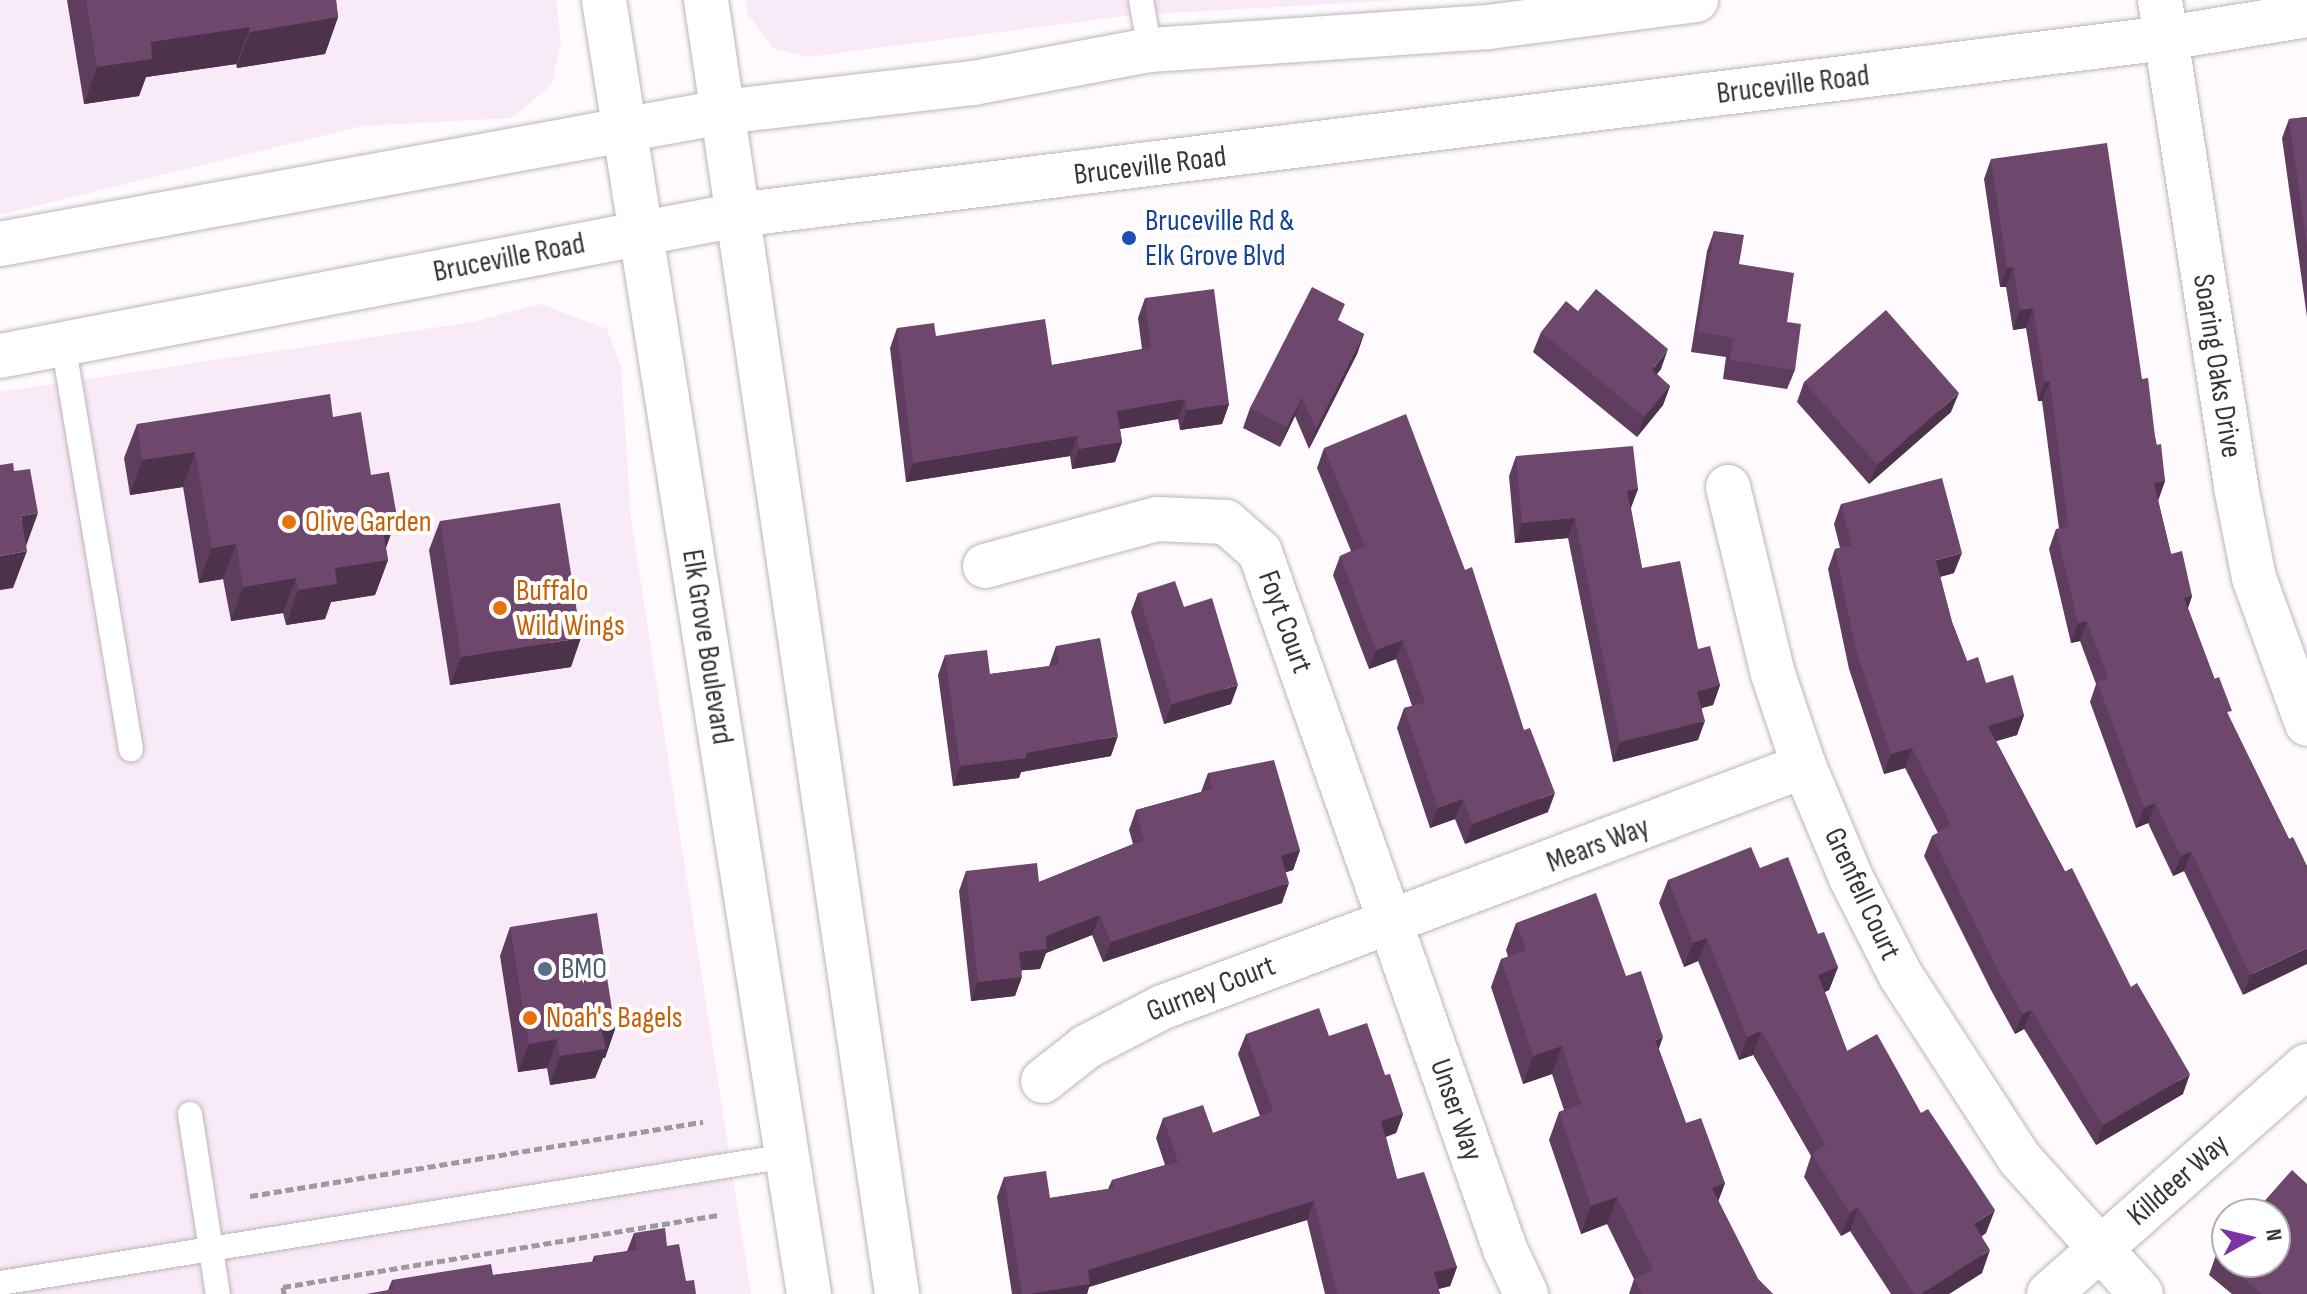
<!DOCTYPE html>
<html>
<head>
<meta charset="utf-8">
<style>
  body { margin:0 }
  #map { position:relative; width:2307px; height:1294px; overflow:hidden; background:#fefafe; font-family:"Sofia Sans Condensed",sans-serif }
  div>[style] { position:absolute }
  .built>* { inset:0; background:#f8eaf7 }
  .path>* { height:5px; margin-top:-2.5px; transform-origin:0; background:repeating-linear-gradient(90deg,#9d9a9d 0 8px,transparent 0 12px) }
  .roads { filter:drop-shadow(0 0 2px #bcb5bb) drop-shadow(0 0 2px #bcb5bb) }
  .lane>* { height:24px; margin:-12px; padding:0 12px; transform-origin:12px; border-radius:12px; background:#fff }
  .street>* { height:44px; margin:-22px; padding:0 22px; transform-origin:22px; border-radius:22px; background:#fff }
  .secondary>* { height:44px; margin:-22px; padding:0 22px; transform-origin:22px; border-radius:22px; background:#fff }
  .wall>* { inset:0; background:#5f3d5e }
  .shaded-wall>* { inset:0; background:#4d324c }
  .building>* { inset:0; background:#6e476d }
  .dots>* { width:22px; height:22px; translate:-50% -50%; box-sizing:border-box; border:4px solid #fff; border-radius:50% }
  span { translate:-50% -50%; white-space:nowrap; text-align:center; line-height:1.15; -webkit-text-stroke:8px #fff; paint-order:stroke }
  .street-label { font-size:30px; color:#383538 }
  .transit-label { font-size:30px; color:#164399 }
  .left { translate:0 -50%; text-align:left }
  .food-label { font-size:30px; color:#c56008 }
  .service-label { font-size:30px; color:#4e5e75 }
  .north { position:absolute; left:2211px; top:1198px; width:80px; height:80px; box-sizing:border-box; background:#fff; border:2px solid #afaeaf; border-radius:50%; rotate:82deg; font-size:22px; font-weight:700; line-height:32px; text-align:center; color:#383538 }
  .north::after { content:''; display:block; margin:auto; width:28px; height:36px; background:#7d33a5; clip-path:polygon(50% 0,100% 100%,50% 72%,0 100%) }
</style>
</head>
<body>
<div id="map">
  <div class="built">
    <i style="clip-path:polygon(0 0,556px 0,561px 42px,552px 84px,512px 118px,362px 126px,0 215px)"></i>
    <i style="clip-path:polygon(746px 0,1400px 0,1133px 15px,807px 57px,773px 48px,747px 13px)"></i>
    <i style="clip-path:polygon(540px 304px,607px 329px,621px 367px,631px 519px,751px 1294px,0 1294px,0 392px,473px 322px)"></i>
  </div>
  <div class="path">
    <i style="left:250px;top:1196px;width:459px;rotate:-9.3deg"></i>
    <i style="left:284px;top:1294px;width:7px;rotate:-98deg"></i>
    <i style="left:283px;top:1287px;width:441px;rotate:-9.4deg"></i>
  </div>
  <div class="roads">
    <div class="lane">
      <i style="left:1141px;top:0;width:51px;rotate:79.8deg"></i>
      <i style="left:63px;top:343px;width:412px;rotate:80.5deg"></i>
      <i style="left:190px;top:1114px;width:182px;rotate:81.2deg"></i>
      <i style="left:0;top:1283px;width:797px;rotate:-9.17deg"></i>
    </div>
    <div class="street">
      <i style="left:1728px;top:487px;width:192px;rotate:76.5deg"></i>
      <i style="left:1773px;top:674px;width:97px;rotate:71.4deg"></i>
      <i style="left:1804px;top:766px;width:121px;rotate:67.2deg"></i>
      <i style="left:1851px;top:878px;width:110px;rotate:63deg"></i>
      <i style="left:1901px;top:976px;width:218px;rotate:57deg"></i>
      <i style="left:2020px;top:1159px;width:181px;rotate:48.1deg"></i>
      <i style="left:985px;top:566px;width:178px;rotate:-15.3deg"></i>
      <i style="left:1157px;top:519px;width:69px;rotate:2.5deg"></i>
      <i style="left:1226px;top:522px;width:45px;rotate:41.4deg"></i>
      <i style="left:1260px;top:552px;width:739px;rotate:70.63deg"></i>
      <i style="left:1505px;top:1249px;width:50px;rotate:65deg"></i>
      <i style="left:1043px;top:1081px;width:55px;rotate:-38.3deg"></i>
      <i style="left:1086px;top:1047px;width:87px;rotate:-27.5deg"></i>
      <i style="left:1163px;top:1007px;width:685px;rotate:-20.61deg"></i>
      <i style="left:2049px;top:1294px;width:344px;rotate:-41.5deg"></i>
    </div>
    <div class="secondary">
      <i style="left:604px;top:0;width:1310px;rotate:81deg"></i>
      <i style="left:706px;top:0;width:1308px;rotate:81.6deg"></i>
      <i style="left:2160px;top:0;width:493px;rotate:81.1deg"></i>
      <i style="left:2236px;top:487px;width:93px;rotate:78.8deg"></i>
      <i style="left:2254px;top:578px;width:155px;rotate:70deg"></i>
      <i style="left:0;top:244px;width:734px;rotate:-10.36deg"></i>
      <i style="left:722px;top:112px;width:253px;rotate:-6.6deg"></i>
      <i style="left:973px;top:83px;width:180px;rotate:-10.6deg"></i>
      <i style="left:1150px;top:50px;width:339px;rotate:-3.9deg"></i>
      <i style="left:1488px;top:27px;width:210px;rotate:-7.4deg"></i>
      <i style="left:0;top:356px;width:750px;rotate:-10.83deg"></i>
      <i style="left:737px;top:215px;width:1441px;rotate:-7.06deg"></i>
      <i style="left:2167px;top:38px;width:142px;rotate:-9.3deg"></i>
    </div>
  </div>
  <div class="wall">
    <i style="clip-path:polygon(67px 0,336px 0,338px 17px,325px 54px,237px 68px,236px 64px,146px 77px,139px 96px,84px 104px)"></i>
    <i style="clip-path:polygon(2307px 117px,2307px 317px,2282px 138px,2289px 119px)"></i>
    <i style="clip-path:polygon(1991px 159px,2142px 379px,2165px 481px,2158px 500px,2171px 554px,2192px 596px,2188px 608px,2229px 717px,2289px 839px,2307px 866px,2243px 995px,2184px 871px,2173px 876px,2148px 823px,2136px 828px,2090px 702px,2096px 684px,2080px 641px,2071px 643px,2049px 549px,2056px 529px,2059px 529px,2042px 401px,2038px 401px,2026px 328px,2013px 330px,2006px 287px,2000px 287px,1984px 179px)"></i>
    <i style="clip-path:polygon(1714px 231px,1739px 264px,1787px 322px,1795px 370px,1787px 389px,1723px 379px,1726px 357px,1691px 352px,1707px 251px)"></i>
    <i style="clip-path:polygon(1145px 298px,1229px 404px,1222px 424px,1180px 430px,1178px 419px,1120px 429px,1122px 442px,1115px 462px,1072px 469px,1070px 456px,906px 482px,890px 348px,897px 328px,936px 336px,1052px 365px,1142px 349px,1138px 318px)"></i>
    <i style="clip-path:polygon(1339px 321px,1364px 334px,1357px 354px,1309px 449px,1295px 416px,1280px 447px,1243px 428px,1250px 408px)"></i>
    <i style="clip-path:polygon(1541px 332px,1661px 369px,1657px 374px,1670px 386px,1663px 405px,1637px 437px,1533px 352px)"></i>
    <i style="clip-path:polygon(1804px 382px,1951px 412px,1869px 484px,1797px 402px)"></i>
    <i style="clip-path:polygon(333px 417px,397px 517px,386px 548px,388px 560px,375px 595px,331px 602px,325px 619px,286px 625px,283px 613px,231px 621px,223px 579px,199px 583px,183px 487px,130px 495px,124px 458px,137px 424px)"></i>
    <i style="clip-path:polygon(1324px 448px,1548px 812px,1465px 844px,1455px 819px,1430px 828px,1397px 728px,1404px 708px,1412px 706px,1396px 659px,1369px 669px,1333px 575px,1340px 556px,1351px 551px,1317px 468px)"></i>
    <i style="clip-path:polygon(1516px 456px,1638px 489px,1631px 508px,1642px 568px,1698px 649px,1720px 685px,1713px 705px,1702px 708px,1698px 740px,1613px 762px,1568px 538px,1515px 543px,1509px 476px)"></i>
    <i style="clip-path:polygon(1841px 504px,1954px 573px,1940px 577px,1952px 622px,1967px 661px,1986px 683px,2024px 715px,2017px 735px,1996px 741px,2183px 1094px,2096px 1145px,2024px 1029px,2015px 1034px,1991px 990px,1924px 856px,1932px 836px,1938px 833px,1905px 768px,1884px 774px,1849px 669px,1828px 569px,1835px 549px,1840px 548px,1834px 524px)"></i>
    <i style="clip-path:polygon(440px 521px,571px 667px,450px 685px,429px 550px)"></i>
    <i style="clip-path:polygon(1138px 593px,1184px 607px,1231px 704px,1164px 724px,1131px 612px)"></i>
    <i style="clip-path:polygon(1056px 646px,1111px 756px,1021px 772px,1019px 778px,953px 786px,938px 675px,945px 655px,990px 674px,1049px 666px)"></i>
    <i style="clip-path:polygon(1208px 773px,1300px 850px,1293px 870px,1286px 872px,1282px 903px,1103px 962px,1092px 935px,1046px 953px,1040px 969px,1022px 970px,1015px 996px,971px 1001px,959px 891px,966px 871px,1039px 882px,1133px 844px,1129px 830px,1136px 810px,1201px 792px)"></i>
    <i style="clip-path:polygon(1760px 868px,1818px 934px,1838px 967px,1829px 990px,1825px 992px,1847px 1051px,1986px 1233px,1982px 1236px,1982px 1273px,1949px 1294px,1891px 1294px,1850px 1231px,1841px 1236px,1804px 1177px,1811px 1156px,1753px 1055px,1739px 1060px,1698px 961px,1684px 967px,1659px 903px,1668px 880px)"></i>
    <i style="clip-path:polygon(1516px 923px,1626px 976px,1659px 1049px,1686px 1123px,1725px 1183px,1718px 1201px,1758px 1279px,1773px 1294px,1629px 1294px,1634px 1279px,1607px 1224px,1581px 1234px,1549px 1140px,1559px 1112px,1564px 1110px,1552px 1074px,1523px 1084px,1491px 987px,1501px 959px,1508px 957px,1506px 950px)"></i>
    <i style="clip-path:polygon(510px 927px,615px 1029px,605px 1058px,603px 1058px,595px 1078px,550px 1085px,547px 1068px,518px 1072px,500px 956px)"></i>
    <i style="clip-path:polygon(1246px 1034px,1329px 1036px,1385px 1075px,1403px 1114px,1396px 1133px,1386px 1137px,1397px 1179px,1457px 1267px,1450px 1286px,1438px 1289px,1440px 1294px,1325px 1294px,1307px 1220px,1089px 1287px,1087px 1294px,1012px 1294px,997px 1197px,1004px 1177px,1050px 1198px,1108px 1189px,1112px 1180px,1165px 1165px,1156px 1138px,1163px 1118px,1213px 1133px,1260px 1116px,1238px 1054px)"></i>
    <i style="clip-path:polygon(634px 1233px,667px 1246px,686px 1281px,388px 1290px,392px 1280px,493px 1275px,592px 1262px,594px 1256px,627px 1251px)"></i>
    <i style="clip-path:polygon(2216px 1255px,2307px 1294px,2232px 1294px,2209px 1275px)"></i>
  </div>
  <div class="shaded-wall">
    <i style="clip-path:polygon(338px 17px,325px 54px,237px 68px,250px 32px)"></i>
    <i style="clip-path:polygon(250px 27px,236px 64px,146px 77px,139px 96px,84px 104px,97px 67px,151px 42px)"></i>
    <i style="clip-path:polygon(2013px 267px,2006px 287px,2000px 287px,2007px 268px)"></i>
    <i style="clip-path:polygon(2033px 308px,2026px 328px,2013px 330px,2020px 310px)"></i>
    <i style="clip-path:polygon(1364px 334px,1357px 354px,1309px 449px,1316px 429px)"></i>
    <i style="clip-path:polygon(1668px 349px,1661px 369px,1644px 389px,1652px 370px)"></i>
    <i style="clip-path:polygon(2050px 381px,2042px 401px,2038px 401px,2045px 382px)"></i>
    <i style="clip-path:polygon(1670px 386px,1663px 405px,1637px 437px,1644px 417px)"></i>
    <i style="clip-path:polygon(1959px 393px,1951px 412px,1869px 484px,1877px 465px)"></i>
    <i style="clip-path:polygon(1302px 397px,1295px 416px,1280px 447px,1287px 427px)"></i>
    <i style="clip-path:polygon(1185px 399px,1178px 419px,1109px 431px,1117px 411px)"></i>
    <i style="clip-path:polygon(1229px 404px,1222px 424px,1180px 430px,1187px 410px)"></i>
    <i style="clip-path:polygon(1077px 436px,1070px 456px,906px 482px,913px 463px)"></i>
    <i style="clip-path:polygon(1122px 442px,1115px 462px,1072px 469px,1079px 449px)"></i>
    <i style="clip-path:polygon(195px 452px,183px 487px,130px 495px,142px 460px)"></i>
    <i style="clip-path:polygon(2165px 481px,2158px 501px,2154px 483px)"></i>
    <i style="clip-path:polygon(1638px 489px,1630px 509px,1627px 491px)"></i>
    <i style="clip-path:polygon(38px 513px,25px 549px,21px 516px)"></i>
    <i style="clip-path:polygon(397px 517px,384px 552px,381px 520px)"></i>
    <i style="clip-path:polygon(1575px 518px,1568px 538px,1515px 543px,1522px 523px)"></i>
    <i style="clip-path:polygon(236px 544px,223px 579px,199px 583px,212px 548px)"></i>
    <i style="clip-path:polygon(27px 551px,13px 588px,0 590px,0 556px)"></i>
    <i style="clip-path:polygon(1962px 553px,1954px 573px,1928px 580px,1936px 560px)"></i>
    <i style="clip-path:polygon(388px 560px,375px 595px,331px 602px,325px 619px,286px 625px,298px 590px,335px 568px)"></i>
    <i style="clip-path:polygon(296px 578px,283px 613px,231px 621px,243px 587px)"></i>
    <i style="clip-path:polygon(2192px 596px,2185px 616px,2184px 598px)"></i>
    <i style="clip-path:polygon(2087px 621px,2080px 641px,2071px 643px,2078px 623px)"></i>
    <i style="clip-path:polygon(581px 638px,571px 667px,450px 685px,461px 657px)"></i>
    <i style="clip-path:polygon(1403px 640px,1396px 659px,1369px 669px,1376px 650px)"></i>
    <i style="clip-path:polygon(1238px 685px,1231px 704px,1164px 724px,1172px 704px)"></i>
    <i style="clip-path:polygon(1720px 685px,1713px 705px,1690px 711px,1697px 692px)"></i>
    <i style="clip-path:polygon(2024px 715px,2017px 735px,1980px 746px,1988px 726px)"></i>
    <i style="clip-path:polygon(1705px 721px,1698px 740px,1613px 762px,1620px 742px)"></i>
    <i style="clip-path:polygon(1118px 736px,1111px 756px,1021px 772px,1019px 778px,953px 786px,960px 766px,1026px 753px)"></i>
    <i style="clip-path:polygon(1912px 748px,1905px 768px,1884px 774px,1891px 754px)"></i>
    <i style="clip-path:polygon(1555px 793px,1548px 812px,1465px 844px,1472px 824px)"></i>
    <i style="clip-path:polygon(1463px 799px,1455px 819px,1430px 828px,1438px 808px)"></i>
    <i style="clip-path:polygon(2155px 803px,2148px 823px,2136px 828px,2144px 808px)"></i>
    <i style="clip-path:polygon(1300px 850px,1293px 870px,1274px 876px,1281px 856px)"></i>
    <i style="clip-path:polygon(2191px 851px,2184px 871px,2173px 876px,2181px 856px)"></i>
    <i style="clip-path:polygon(1289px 883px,1282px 903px,1103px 962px,1111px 942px)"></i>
    <i style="clip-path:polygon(1100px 915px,1092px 935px,1046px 953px,1040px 969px,1012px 971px,1019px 952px,1046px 936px)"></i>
    <i style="clip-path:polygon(1707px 938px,1698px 961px,1684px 967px,1693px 943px)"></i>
    <i style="clip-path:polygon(2307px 948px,2307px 964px,2243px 995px,2250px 975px)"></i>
    <i style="clip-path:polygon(1838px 967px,1829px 990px,1809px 998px,1818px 975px)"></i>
    <i style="clip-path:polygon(1022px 977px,1015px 996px,971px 1001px,978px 982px)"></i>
    <i style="clip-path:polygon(2031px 1010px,2024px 1029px,2015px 1034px,2022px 1014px)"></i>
    <i style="clip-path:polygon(615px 1029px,605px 1058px,603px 1058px,595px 1078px,550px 1085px,560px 1056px,602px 1031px)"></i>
    <i style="clip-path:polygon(1761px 1031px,1753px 1055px,1739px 1060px,1747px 1037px)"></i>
    <i style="clip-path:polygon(1663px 1037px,1653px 1065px,1655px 1040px)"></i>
    <i style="clip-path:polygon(557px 1039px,547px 1068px,518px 1072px,529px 1044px)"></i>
    <i style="clip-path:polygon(1562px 1046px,1552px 1074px,1523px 1084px,1533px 1056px)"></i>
    <i style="clip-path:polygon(2190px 1074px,2183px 1094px,2096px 1145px,2103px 1125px)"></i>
    <i style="clip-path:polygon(1403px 1114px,1396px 1133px,1374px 1140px,1381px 1121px)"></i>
    <i style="clip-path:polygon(1725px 1183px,1715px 1210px,1712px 1188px)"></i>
    <i style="clip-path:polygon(1617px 1197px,1607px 1224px,1581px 1234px,1591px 1206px)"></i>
    <i style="clip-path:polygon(1314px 1201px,1307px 1220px,1089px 1287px,1087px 1294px,1030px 1294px,1088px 1270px)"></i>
    <i style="clip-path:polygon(1858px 1207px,1850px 1231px,1841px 1236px,1850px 1213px)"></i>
    <i style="clip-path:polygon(1995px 1210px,1986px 1233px,1965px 1247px,1974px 1224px)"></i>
    <i style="clip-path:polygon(1990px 1250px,1982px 1273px,1949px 1294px,1921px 1294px)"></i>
    <i style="clip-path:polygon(1457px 1267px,1450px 1286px,1427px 1292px,1434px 1272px)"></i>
  </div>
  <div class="building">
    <i style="clip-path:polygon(86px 0,336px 0,338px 17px,250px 32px,250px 27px,151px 42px,152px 59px,97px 67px)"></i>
    <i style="clip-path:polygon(2307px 117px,2307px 247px,2289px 119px)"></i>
    <i style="clip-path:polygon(2107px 143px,2142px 379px,2148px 378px,2156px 445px,2161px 444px,2165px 481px,2154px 483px,2171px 554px,2182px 551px,2192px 596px,2184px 598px,2214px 679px,2219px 677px,2232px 711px,2227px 712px,2289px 839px,2293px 837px,2307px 866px,2307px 948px,2250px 975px,2191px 851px,2181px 856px,2155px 803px,2144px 808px,2097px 682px,2108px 678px,2087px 621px,2078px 623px,2056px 529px,2068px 526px,2050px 381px,2045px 382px,2033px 308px,2020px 310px,2013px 267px,2007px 268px,1991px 159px)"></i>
    <i style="clip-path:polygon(1714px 231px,1744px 235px,1739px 264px,1794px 273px,1787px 322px,1801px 324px,1795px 370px,1730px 360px,1733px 338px,1698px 332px)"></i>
    <i style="clip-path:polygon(1312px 287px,1345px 304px,1338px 320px,1364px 334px,1316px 429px,1302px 397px,1287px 427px,1250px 408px)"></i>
    <i style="clip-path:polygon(1214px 289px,1229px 404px,1187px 410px,1185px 399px,1117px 411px,1122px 442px,1079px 449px,1077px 436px,913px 463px,897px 328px,934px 323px,936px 336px,1045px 319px,1052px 365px,1151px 348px,1145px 298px)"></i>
    <i style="clip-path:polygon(1596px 289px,1668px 349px,1652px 370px,1670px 386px,1644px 417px,1541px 332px,1566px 301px,1578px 311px)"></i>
    <i style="clip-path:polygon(1886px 310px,1959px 393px,1877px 465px,1804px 382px)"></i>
    <i style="clip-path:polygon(330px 394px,333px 417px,361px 412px,371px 475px,389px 472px,397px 517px,381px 520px,388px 560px,335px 568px,337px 584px,298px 590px,296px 578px,243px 587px,236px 544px,212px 548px,195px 452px,142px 460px,137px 424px)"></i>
    <i style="clip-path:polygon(1406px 414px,1465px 570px,1472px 567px,1524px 730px,1530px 728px,1555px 793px,1472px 824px,1463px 799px,1438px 808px,1404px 708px,1425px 703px,1403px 640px,1376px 650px,1340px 556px,1365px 546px,1324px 448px)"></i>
    <i style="clip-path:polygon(1633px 446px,1638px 489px,1627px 491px,1642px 568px,1680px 561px,1698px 649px,1710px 646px,1720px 685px,1697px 692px,1705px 721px,1620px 742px,1575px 518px,1522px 523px,1516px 456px)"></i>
    <i style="clip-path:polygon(13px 463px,14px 471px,30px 469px,38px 513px,21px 516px,27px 551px,0 556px,0 465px)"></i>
    <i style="clip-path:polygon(1942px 478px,1962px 553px,1936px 560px,1952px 622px,1967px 661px,1978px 657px,1986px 683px,2013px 675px,2024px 715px,1988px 726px,2064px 872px,2072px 868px,2131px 987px,2137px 983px,2190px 1074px,2103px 1125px,2031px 1010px,2022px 1014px,1998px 970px,1932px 836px,1951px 825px,1912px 748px,1891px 754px,1856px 650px,1835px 549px,1852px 545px,1841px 504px)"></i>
    <i style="clip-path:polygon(560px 503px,581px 638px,461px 657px,440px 521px)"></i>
    <i style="clip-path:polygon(1175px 581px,1184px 607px,1212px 598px,1238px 685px,1172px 704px,1138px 593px)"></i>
    <i style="clip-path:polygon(1100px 638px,1118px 736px,1026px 753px,1026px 758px,960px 766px,945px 655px,987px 650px,990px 674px,1059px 665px,1056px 646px)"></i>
    <i style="clip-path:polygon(1274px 760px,1300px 850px,1281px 856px,1289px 883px,1111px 942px,1100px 915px,1046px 936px,1047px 949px,1019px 952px,1022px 977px,978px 982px,966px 871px,1037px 863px,1039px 882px,1144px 840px,1136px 810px,1212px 789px,1208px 773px)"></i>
    <i style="clip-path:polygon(1751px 847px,1760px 868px,1788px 857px,1818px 934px,1824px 932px,1838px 967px,1818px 975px,1847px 1051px,1877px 1034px,1921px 1113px,1928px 1109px,1995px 1210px,1974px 1224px,1990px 1250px,1921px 1294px,1914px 1294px,1858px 1207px,1850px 1213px,1812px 1154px,1826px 1145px,1761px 1031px,1747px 1037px,1707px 938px,1693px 943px,1668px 880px)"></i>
    <i style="clip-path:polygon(1596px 893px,1626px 976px,1641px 971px,1663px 1037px,1655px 1040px,1686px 1123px,1701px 1118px,1725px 1183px,1712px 1188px,1758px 1279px,1773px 1294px,1642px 1294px,1634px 1279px,1653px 1270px,1617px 1197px,1591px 1206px,1559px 1112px,1581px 1104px,1562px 1046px,1533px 1056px,1501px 959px,1526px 950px,1516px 923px)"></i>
    <i style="clip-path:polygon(597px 913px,615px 1029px,602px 1031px,606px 1049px,560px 1056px,557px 1039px,529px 1044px,510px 927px)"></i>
    <i style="clip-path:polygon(1319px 1008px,1329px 1036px,1367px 1023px,1385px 1075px,1390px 1074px,1403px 1114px,1381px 1121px,1397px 1179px,1424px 1172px,1457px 1267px,1434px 1272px,1440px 1294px,1337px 1294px,1314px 1201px,1088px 1270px,1090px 1284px,1030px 1294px,1022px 1294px,1004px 1177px,1046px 1171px,1050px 1198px,1114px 1188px,1112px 1180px,1178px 1162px,1163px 1118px,1203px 1105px,1213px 1133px,1273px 1111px,1246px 1034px)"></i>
    <i style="clip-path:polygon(2292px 1170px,2307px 1184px,2307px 1294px,2262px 1294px,2216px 1255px,2227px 1243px,2227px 1262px,2275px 1262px,2275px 1214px,2253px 1214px)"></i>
    <i style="clip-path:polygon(665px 1228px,667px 1246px,679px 1244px,686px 1281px,694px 1280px,696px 1294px,366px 1294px,394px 1289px,392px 1280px,491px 1264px,493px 1275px,597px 1261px,594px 1256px,637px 1250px,634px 1233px)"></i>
  </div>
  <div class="dots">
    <i style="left:1129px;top:238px;background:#1a4fb4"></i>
    <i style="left:289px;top:522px;background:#e8710a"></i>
    <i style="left:500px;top:608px;background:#e8710a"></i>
    <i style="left:545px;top:969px;background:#5c6f8a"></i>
    <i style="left:530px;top:1018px;background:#e8710a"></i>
  </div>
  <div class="street-label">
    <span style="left:1793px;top:85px;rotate:-7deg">Bruceville Road</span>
    <span style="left:1150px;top:166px;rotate:-7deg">Bruceville Road</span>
    <span style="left:509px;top:258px;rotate:-11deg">Bruceville Road</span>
    <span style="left:2217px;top:366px;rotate:81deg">Soaring Oaks Drive</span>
    <span style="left:1285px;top:622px;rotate:70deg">Foyt Court</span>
    <span style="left:707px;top:647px;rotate:81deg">Elk Grove Boulevard</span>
    <span style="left:1598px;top:845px;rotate:-21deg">Mears Way</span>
    <span style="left:1862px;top:894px;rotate:65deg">Grenfell Court</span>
    <span style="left:1211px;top:989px;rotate:-21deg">Gurney Court</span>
    <span style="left:1456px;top:1110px;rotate:71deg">Unser Way</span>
    <span style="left:2178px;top:1180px;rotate:-41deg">Killdeer Way</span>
  </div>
  <div class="transit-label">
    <span class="left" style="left:1145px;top:238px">Bruceville Rd &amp;<br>Elk Grove Blvd</span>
  </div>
  <div class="food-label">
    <span class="left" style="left:305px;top:522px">Olive Garden</span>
    <span class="left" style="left:516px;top:608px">Buffalo<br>Wild Wings</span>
    <span class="left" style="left:546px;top:1018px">Noah's Bagels</span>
  </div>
  <div class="service-label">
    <span class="left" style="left:561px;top:969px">BMO</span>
  </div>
  <div class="north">N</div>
</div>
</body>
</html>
